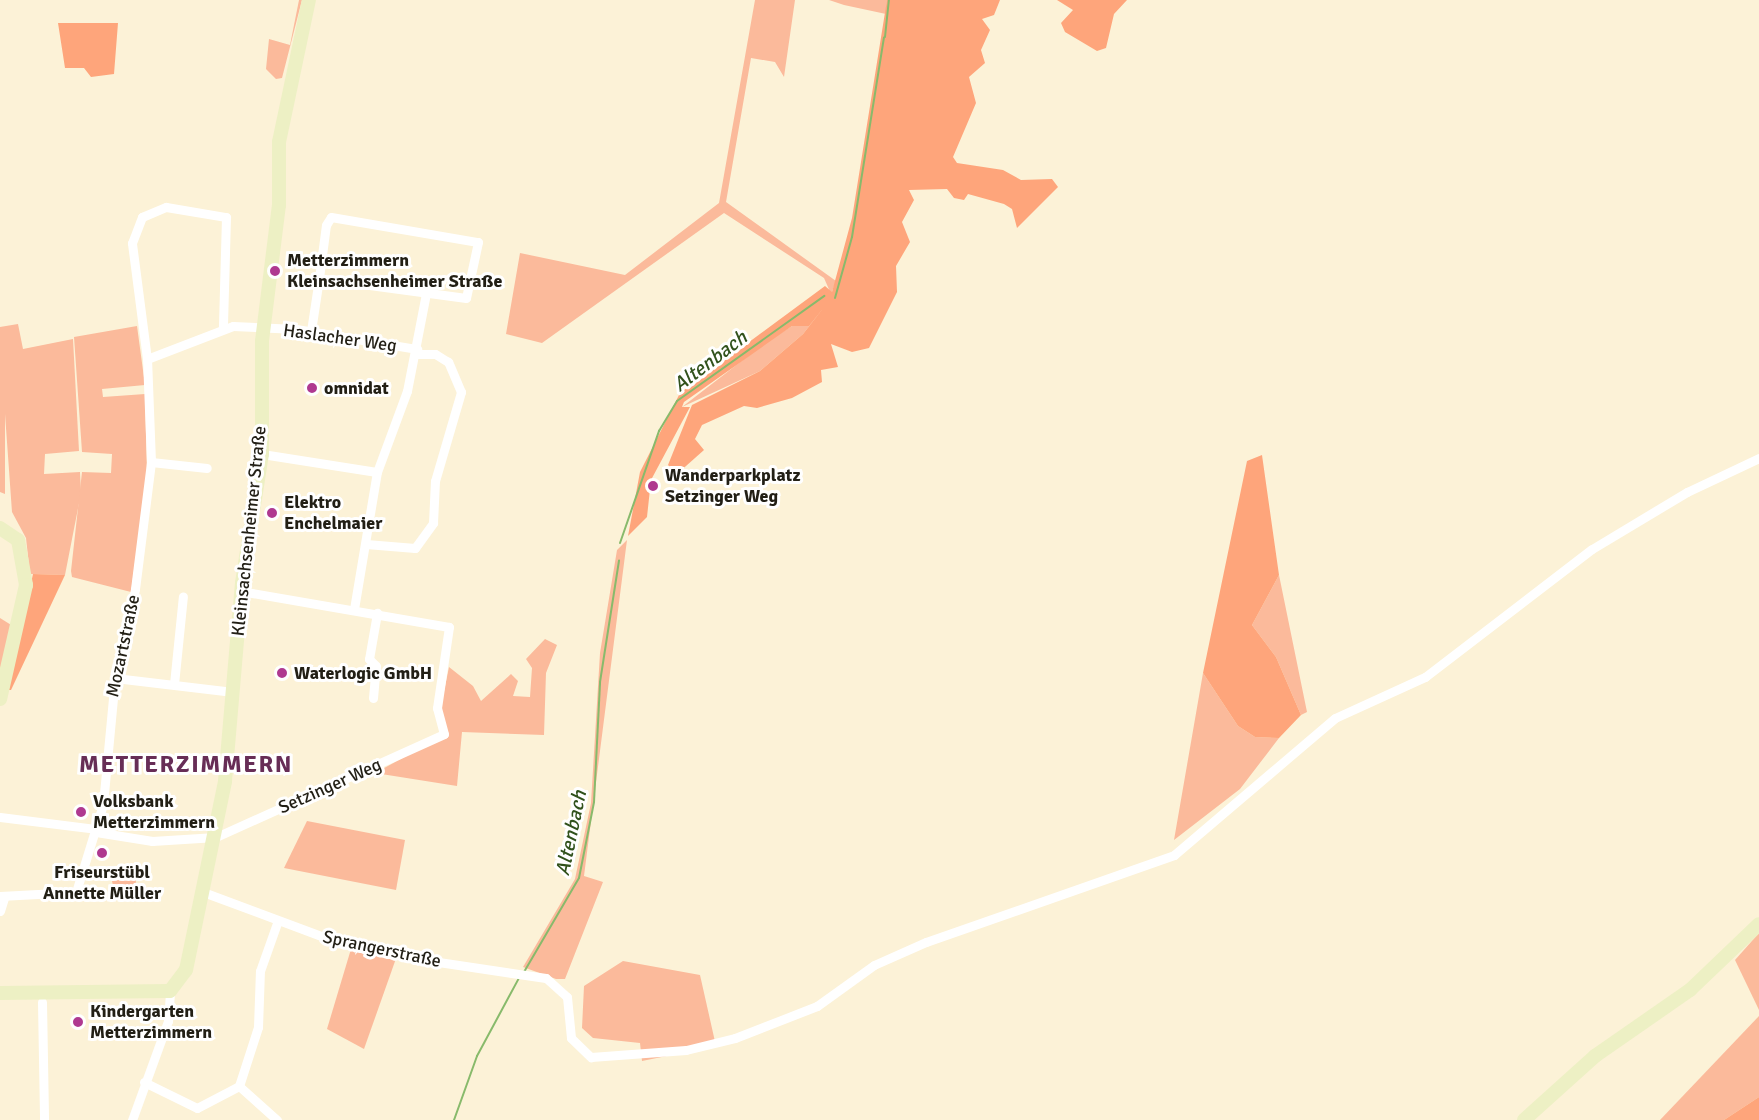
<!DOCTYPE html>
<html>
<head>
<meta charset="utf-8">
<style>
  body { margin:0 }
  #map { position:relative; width:1759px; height:1120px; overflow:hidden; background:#fcf2d7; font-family:Signika,sans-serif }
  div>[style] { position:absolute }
  .green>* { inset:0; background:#fbba9b }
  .round { border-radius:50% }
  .forest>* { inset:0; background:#fea57b }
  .stream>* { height:2px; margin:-1px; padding:0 1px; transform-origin:1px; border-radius:1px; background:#88ba6b }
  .street>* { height:9px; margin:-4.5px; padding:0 4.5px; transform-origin:4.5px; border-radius:4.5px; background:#fff }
  .secondary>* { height:14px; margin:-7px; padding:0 7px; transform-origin:7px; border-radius:7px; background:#edf0c4 }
  .dots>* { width:16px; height:16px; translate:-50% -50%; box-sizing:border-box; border:3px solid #fff; border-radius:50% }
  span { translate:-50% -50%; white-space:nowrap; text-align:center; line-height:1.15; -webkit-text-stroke:6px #fff; paint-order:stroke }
  .poi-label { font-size:18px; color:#221f15; font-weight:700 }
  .left { translate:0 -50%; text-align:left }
  .street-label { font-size:18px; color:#221f15 }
  .water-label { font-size:20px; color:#31521c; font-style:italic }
  .district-label { font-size:24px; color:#672d56; font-weight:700; letter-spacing:1.5px }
</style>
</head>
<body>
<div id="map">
  <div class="green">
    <i style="clip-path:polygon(299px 0,302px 0,282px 78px,276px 79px,266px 69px,269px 39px,290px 45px)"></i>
    <i style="clip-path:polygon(755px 0,795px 0,784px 77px,775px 62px,751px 58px,726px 202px,836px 281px,831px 294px,824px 278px,724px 213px,542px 343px,506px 334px,520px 253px,625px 275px,719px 203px)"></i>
    <i style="clip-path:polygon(829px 0,887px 0,886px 14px,844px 5px)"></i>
    <i style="clip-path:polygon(829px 301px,803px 334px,760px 371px,682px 407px,765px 343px,792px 326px,809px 326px)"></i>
    <i style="clip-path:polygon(18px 324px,23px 349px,73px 339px,79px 451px,45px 454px,44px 474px,80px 472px,81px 493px,65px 575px,30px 574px,26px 538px,12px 512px,5px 414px,5px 494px,0 492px,0 327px)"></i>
    <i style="clip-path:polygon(137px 326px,145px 385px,102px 389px,103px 397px,145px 394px,147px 475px,131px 592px,72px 577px,71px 571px,82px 472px,111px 473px,112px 454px,82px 452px,74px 337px)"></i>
    <i style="clip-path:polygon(627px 540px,584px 876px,603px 882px,565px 979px,556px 979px,523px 967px,575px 879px,591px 803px,600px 653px,617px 550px)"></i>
    <i style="clip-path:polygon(1279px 575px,1307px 712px,1301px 715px,1276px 657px,1252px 625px)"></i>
    <i style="clip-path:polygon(0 618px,16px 628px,0 691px)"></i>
    <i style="clip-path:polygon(545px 639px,557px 645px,546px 673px,544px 735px,462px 732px,457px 786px,375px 773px,447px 734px,440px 711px,449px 667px,473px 686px,481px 701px,511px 674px,518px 681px,513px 696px,530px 697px,532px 668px,526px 659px)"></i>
    <i style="clip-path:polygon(1203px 673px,1238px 726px,1255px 737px,1279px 738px,1240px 789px,1174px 840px)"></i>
    <i style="clip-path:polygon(307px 821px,405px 840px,396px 890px,284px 868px)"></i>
    <i class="round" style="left:112px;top:868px;width:24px;height:24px"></i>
    <i style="clip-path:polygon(1759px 933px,1759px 1010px,1735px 960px)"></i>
    <i style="clip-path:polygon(354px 939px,399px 950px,364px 1049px,327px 1029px)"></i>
    <i style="clip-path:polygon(623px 961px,700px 975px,716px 1046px,642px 1061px,640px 1043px,593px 1038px,582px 1028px,584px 986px)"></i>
    <i style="clip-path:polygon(1759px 1016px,1759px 1097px,1724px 1120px,1660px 1120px)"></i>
  </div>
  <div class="forest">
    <i style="clip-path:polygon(887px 0,1000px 0,994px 15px,982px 19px,990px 30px,981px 50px,985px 63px,969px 77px,976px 103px,953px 157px,957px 163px,1003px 170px,1021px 180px,1052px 179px,1058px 187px,1017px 228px,1012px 209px,1004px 204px,968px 194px,964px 200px,954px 198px,947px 189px,909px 190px,914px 200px,902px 222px,910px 242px,896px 266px,897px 292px,869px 348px,852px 352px,831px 344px,838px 367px,821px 370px,822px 382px,792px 398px,757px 408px,744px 406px,702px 425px,695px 439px,704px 450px,677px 474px,668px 465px,692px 405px,760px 371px,803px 334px,825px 306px,809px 326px,792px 326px,684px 402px,682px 407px,690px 407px,651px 480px,647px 517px,628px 536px,640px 472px,680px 393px,825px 286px,832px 292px,852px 218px)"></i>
    <i style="clip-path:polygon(1057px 0,1127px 0,1114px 14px,1106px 48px,1097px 51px,1065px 32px,1061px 23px,1073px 10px)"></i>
    <i style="clip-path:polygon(58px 23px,118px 23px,114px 74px,91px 77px,84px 68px,65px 68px)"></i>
    <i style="clip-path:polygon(1262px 455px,1279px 575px,1252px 625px,1276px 657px,1301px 715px,1279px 738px,1255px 737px,1238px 726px,1203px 673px,1247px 461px)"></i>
    <i style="clip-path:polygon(33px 574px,65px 575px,11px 690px,8px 690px)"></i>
    <i style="clip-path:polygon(1759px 1097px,1759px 1120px,1724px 1120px)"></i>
  </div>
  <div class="stream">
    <i style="left:885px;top:37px;width:37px;rotate:-84deg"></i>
    <i style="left:835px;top:298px;width:63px;rotate:-74.4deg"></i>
    <i style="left:852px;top:237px;width:202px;rotate:-80.9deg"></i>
    <i style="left:620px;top:543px;width:119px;rotate:-70.8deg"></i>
    <i style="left:659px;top:431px;width:35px;rotate:-59deg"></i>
    <i style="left:677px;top:401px;width:181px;rotate:-35.5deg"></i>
    <i style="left:524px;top:972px;width:109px;rotate:-59.7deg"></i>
    <i style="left:579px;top:878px;width:77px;rotate:-78.8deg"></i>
    <i style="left:594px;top:802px;width:120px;rotate:-87.1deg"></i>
    <i style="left:600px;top:682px;width:123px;rotate:-81.1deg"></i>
    <i style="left:454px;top:1120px;width:68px;rotate:-70.2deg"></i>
    <i style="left:477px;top:1056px;width:89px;rotate:-61.7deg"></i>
  </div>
  <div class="street">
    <i style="left:311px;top:331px;width:54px;rotate:-81.4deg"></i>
    <i style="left:319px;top:278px;width:53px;rotate:-82.5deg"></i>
    <i style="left:326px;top:225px;width:9px;rotate:-58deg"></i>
    <i style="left:331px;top:217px;width:149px;rotate:9.7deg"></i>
    <i style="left:478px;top:242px;width:57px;rotate:102.1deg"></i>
    <i style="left:466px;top:298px;width:148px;rotate:-172.3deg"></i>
    <i style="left:147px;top:359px;width:92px;rotate:-21deg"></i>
    <i style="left:233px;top:326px;width:63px;rotate:2.7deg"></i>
    <i style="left:296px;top:329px;width:123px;rotate:9.4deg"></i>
    <i style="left:262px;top:454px;width:116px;rotate:8.9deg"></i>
    <i style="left:151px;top:462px;width:56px;rotate:6.1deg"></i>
    <i style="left:366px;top:544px;width:49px;rotate:4.7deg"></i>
    <i style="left:415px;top:548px;width:31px;rotate:-54deg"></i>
    <i style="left:433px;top:523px;width:42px;rotate:-87.3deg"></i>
    <i style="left:435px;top:481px;width:93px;rotate:-73.7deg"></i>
    <i style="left:461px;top:392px;width:33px;rotate:-113deg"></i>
    <i style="left:448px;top:362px;width:15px;rotate:-148deg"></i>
    <i style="left:435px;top:354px;width:19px;rotate:180deg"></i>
    <i style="left:354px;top:609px;width:139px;rotate:-80.5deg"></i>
    <i style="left:377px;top:472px;width:86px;rotate:-69.7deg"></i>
    <i style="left:407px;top:391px;width:100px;rotate:-79deg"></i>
    <i style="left:115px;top:678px;width:119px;rotate:6.8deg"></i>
    <i style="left:174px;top:684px;width:88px;rotate:-84.2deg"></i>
    <i style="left:373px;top:698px;width:32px;rotate:-85deg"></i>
    <i style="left:376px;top:666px;width:10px;rotate:-135deg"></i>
    <i style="left:369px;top:659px;width:47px;rotate:-80.1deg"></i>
    <i style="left:0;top:817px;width:98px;rotate:7.1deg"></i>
    <i style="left:96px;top:832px;width:57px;rotate:9.1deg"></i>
    <i style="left:152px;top:841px;width:64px;rotate:-3.6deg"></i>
    <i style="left:216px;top:837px;width:250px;rotate:-24.3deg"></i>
    <i style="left:444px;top:734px;width:27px;rotate:-105deg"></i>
    <i style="left:437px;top:708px;width:82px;rotate:-81.6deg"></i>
    <i style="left:449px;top:627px;width:211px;rotate:-170.2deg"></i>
    <i style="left:203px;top:892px;width:126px;rotate:20.4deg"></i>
    <i style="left:321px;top:936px;width:107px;rotate:13deg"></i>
    <i style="left:425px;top:960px;width:122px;rotate:8.5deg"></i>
    <i style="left:546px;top:978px;width:28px;rotate:42deg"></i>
    <i style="left:567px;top:997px;width:41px;rotate:84.4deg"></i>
    <i style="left:571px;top:1038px;width:28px;rotate:44deg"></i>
    <i style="left:591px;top:1057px;width:95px;rotate:-4.2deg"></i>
    <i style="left:686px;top:1050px;width:50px;rotate:-13.8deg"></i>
    <i style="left:735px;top:1038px;width:88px;rotate:-21.3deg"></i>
    <i style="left:817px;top:1006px;width:70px;rotate:-35.7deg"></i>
    <i style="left:874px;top:965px;width:57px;rotate:-23.9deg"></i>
    <i style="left:926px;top:942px;width:263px;rotate:-19.3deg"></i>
    <i style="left:1174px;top:855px;width:211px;rotate:-40.4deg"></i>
    <i style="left:1335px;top:718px;width:99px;rotate:-24.5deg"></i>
    <i style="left:1425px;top:677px;width:210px;rotate:-37.5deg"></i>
    <i style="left:1592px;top:549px;width:111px;rotate:-31deg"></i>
    <i style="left:1687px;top:492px;width:80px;rotate:-25.3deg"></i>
    <i style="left:0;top:896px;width:76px;rotate:-3deg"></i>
    <i style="left:76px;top:892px;width:92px;rotate:-72.9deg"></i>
    <i style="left:103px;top:804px;width:127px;rotate:-84.6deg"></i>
    <i style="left:115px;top:678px;width:91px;rotate:-77.3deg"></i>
    <i style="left:135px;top:589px;width:128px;rotate:-82.8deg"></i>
    <i style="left:151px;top:462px;width:103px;rotate:-92.2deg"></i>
    <i style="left:147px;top:359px;width:117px;rotate:-97.4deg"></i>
    <i style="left:132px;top:243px;width:28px;rotate:-69deg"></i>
    <i style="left:142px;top:217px;width:26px;rotate:-23deg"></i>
    <i style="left:166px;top:207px;width:61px;rotate:9.5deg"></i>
    <i style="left:226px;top:217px;width:110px;rotate:91.6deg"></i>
    <i style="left:0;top:911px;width:14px;rotate:-73deg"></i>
    <i style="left:42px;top:1002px;width:118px;rotate:89deg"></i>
    <i style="left:144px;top:1082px;width:59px;rotate:26.1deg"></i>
    <i style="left:197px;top:1108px;width:47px;rotate:-27.6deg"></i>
    <i style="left:239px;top:1086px;width:62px;rotate:-72.1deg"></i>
    <i style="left:258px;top:1027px;width:56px;rotate:-88deg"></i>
    <i style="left:260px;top:971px;width:51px;rotate:-70.5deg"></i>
    <i style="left:239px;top:1086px;width:51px;rotate:41.8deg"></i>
    <i style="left:132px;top:1120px;width:105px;rotate:-70deg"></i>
    <i style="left:168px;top:1021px;width:30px;rotate:-86deg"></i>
  </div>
  <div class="secondary">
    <i style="left:0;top:528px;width:22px;rotate:34deg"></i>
    <i style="left:18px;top:540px;width:46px;rotate:79.9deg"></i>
    <i style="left:26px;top:585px;width:117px;rotate:102.8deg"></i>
    <i style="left:0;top:993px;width:170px;rotate:-0.7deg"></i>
    <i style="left:170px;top:991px;width:26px;rotate:-53deg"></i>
    <i style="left:186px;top:970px;width:193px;rotate:-78.3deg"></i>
    <i style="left:225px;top:781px;width:199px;rotate:-85.1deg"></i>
    <i style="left:242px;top:583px;width:131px;rotate:-81.2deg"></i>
    <i style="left:262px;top:454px;width:113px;rotate:-90deg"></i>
    <i style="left:262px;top:341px;width:137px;rotate:-82.9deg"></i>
    <i style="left:279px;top:205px;width:63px;rotate:-90deg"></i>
    <i style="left:279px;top:142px;width:145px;rotate:-78.1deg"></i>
    <i style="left:1524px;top:1120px;width:96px;rotate:-42deg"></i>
    <i style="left:1595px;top:1056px;width:116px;rotate:-34.8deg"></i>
    <i style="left:1690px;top:990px;width:95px;rotate:-43.7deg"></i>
  </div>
  <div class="dots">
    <i style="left:275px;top:271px;background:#af3990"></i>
    <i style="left:312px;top:388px;background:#af3990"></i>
    <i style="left:653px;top:486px;background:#af3990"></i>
    <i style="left:272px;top:513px;background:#af3990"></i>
    <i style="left:282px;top:673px;background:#af3990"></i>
    <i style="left:81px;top:812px;background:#af3990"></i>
    <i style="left:102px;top:853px;background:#af3990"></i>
    <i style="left:78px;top:1022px;background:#af3990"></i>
  </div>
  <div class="poi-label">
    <span class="left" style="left:287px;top:271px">Metterzimmern<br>Kleinsachsenheimer Straße</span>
    <span class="left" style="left:324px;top:388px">omnidat</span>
    <span class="left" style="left:665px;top:486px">Wanderparkplatz<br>Setzinger Weg</span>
    <span class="left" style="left:284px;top:513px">Elektro<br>Enchelmaier</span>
    <span class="left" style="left:294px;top:673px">Waterlogic GmbH</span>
    <span class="left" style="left:93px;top:812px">Volksbank<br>Metterzimmern</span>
    <span style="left:102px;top:883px">Friseurstübl<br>Annette Müller</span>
    <span class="left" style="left:90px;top:1022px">Kindergarten<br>Metterzimmern</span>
  </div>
  <div class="street-label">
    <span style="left:340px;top:338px;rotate:8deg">Haslacher Weg</span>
    <span style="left:249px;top:531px;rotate:-84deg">Kleinsachsenheimer Straße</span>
    <span style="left:123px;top:646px;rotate:-78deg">Mozartstraße</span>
    <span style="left:330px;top:786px;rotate:-24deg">Setzinger Weg</span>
    <span style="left:382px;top:949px;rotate:12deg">Sprangerstraße</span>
  </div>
  <div class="water-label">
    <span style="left:710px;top:361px;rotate:-37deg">Altenbach</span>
    <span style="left:571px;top:833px;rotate:-78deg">Altenbach</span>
  </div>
  <div class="district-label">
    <span style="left:186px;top:765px">METTERZIMMERN</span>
  </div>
</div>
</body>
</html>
